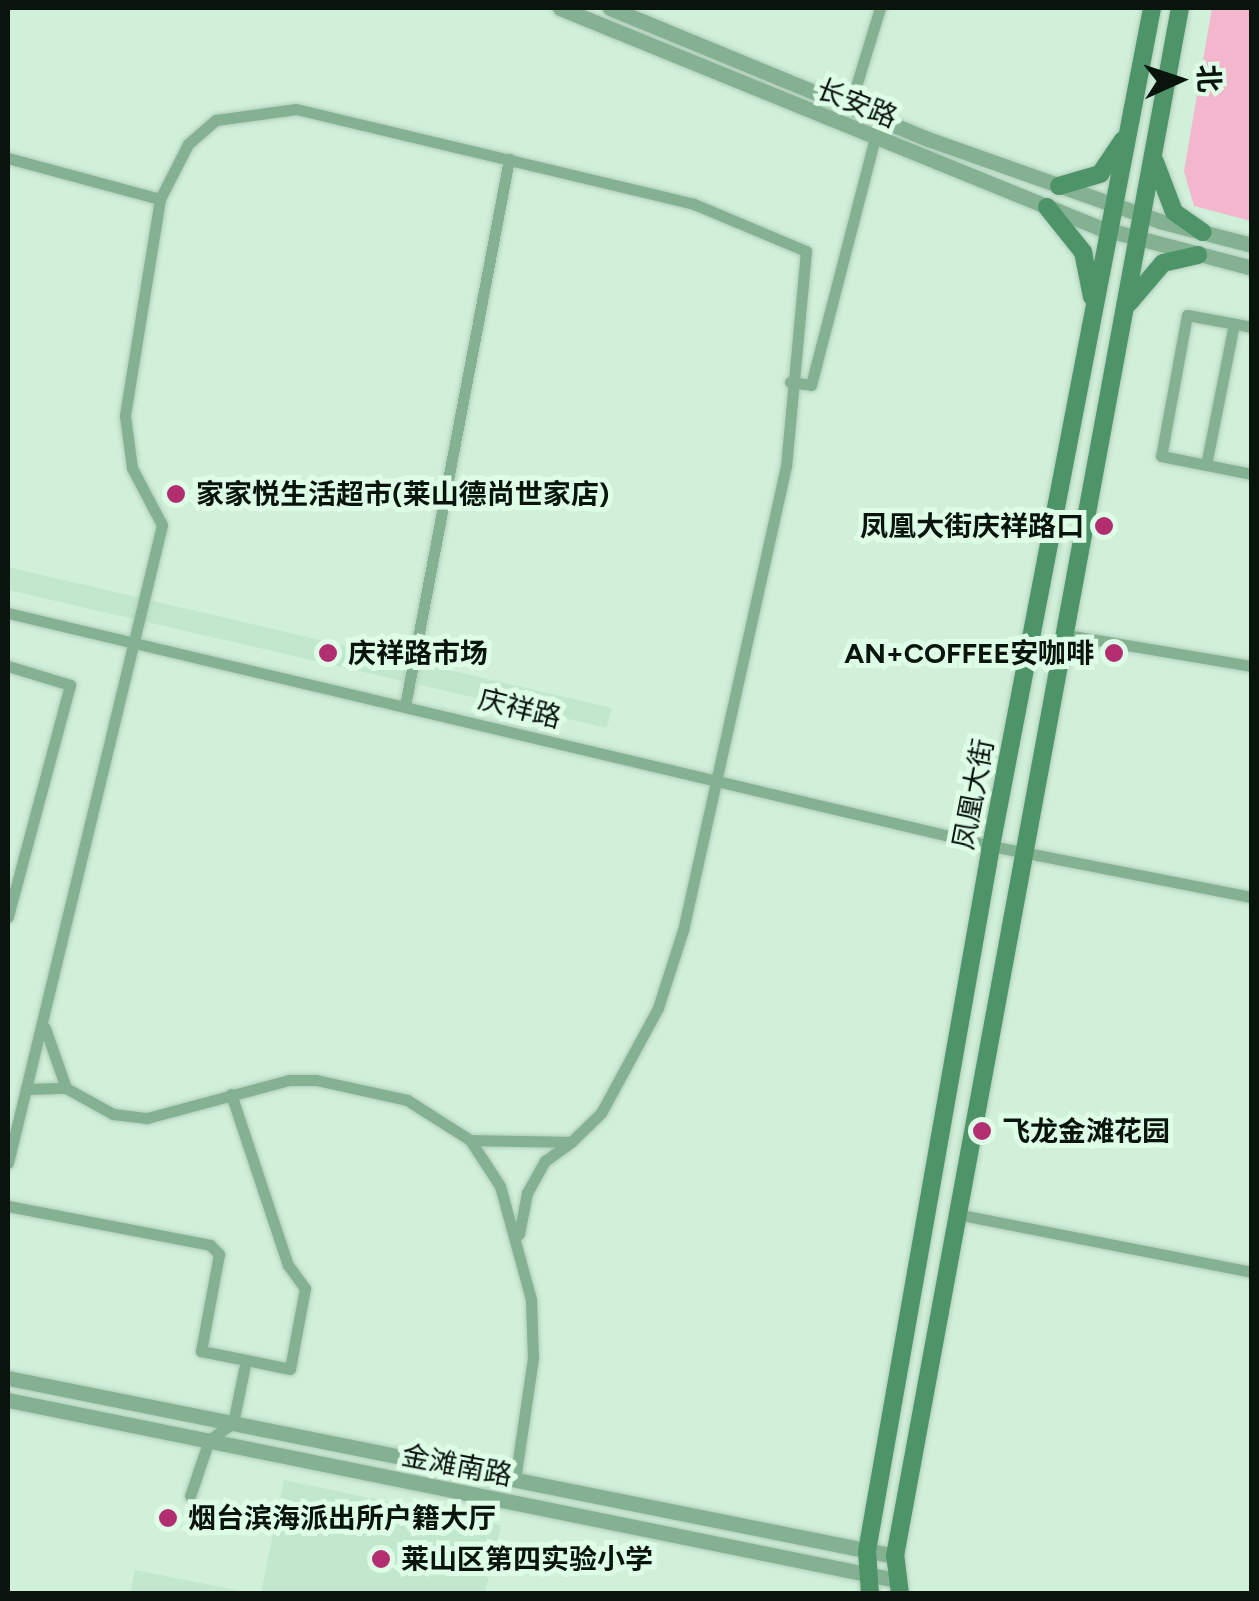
<!DOCTYPE html>
<html>
<head>
<meta charset="utf-8">
<style>
  body { margin:0 }
  #map { position:relative; width:1259px; height:1601px; overflow:hidden; background:#d0f0da; font-family:Figtree,"Noto Sans SC",sans-serif }
  div>[style] { position:absolute }
  .built>* { inset:0; background:#c1e8cd }
  .green>* { inset:0; background:#f2b6cd }
  .roads { filter:drop-shadow(0 0 2px #b0cdb9) drop-shadow(0 0 2px #b0cdb9) }
  .minor>* { height:11px; margin:-5.5px; padding:0 5.5px; transform-origin:5.5px; border-radius:5.5px; background:#83b192 }
  .tertiary>* { height:15px; margin:-7.5px; padding:0 7.5px; transform-origin:7.5px; border-radius:7.5px; background:#83b192 }
  .secondary>* { height:18px; margin:-9px; padding:0 9px; transform-origin:9px; border-radius:9px; background:#4d9569 }
  .dots>* { width:28px; height:28px; translate:-50% -50%; box-sizing:border-box; border:5px solid #ddfde7; border-radius:50% }
  span { translate:-50% -50%; white-space:nowrap; text-align:center; line-height:1.15; -webkit-text-stroke:10px #ddfde7; paint-order:stroke }
  .street-label { font-size:28px; color:#09140d }
  .poi-label { font-size:28px; color:#09140d; font-weight:700 }
  .left { translate:0 -50%; text-align:left }
  .right { translate:-100% -50%; text-align:right }
  .frame { position:absolute; inset:0; border:10px solid #09140d; pointer-events:none }
  .north { position:absolute; left:1129px; top:30px; width:100px; height:100px; -webkit-text-stroke:8px #ddfde7; paint-order:stroke; rotate:87deg; font-size:28px; font-weight:700; line-height:40px; text-align:center; color:#09140d }
  .north::after { content:''; display:block; margin:auto; width:35px; height:45px; background:#09140d; clip-path:polygon(50% 0,100% 100%,50% 72%,0 100%) }
</style>
</head>
<body>
<div id="map">
  <div class="built">
    <i style="clip-path:polygon(8px 567px,612px 708px,607px 728px,8px 590px)"></i>
    <i style="clip-path:polygon(284px 1480px,501px 1525px,485px 1593px,261px 1593px)"></i>
    <i style="clip-path:polygon(135px 1570px,252px 1593px,130px 1593px)"></i>
  </div>
  <div class="green">
    <i style="clip-path:polygon(1212px 8px,1251px 8px,1251px 221px,1194px 206px,1184px 171px)"></i>
  </div>
  <div class="roads">
    <div class="minor">
      <i style="left:850px;top:106px;width:102px;rotate:-73deg"></i>
      <i style="left:8px;top:158px;width:157px;rotate:15.1deg"></i>
      <i style="left:160px;top:199px;width:220px;rotate:99.2deg"></i>
      <i style="left:125px;top:416px;width:52px;rotate:82.3deg"></i>
      <i style="left:132px;top:468px;width:64px;rotate:62.2deg"></i>
      <i style="left:162px;top:525px;width:656px;rotate:103.57deg"></i>
      <i style="left:160px;top:199px;width:62px;rotate:-63deg"></i>
      <i style="left:188px;top:144px;width:37px;rotate:-41deg"></i>
      <i style="left:216px;top:120px;width:81px;rotate:-7.8deg"></i>
      <i style="left:296px;top:109px;width:409px;rotate:13.4deg"></i>
      <i style="left:694px;top:204px;width:121px;rotate:22.8deg"></i>
      <i style="left:806px;top:251px;width:216px;rotate:95.3deg"></i>
      <i style="left:786px;top:466px;width:475px;rotate:102.5deg"></i>
      <i style="left:683px;top:930px;width:82px;rotate:107.8deg"></i>
      <i style="left:658px;top:1008px;width:119px;rotate:118.5deg"></i>
      <i style="left:601px;top:1113px;width:42px;rotate:136deg"></i>
      <i style="left:571px;top:1142px;width:101px;rotate:-178.9deg"></i>
      <i style="left:1252px;top:327px;width:66px;rotate:-169.5deg"></i>
      <i style="left:1187px;top:315px;width:143px;rotate:100.4deg"></i>
      <i style="left:1161px;top:456px;width:93px;rotate:11.2deg"></i>
      <i style="left:790px;top:382px;width:21px;rotate:8deg"></i>
      <i style="left:811px;top:385px;width:256px;rotate:-75.5deg"></i>
      <i style="left:1206px;top:465px;width:144px;rotate:-78.8deg"></i>
      <i style="left:8px;top:613px;width:1010px;rotate:13.33deg"></i>
      <i style="left:991px;top:846px;width:266px;rotate:11.1deg"></i>
      <i style="left:1062px;top:634px;width:193px;rotate:9.6deg"></i>
      <i style="left:8px;top:666px;width:65px;rotate:17deg"></i>
      <i style="left:70px;top:685px;width:240px;rotate:105deg"></i>
      <i style="left:405px;top:706px;width:557px;rotate:-79.23deg"></i>
      <i style="left:45px;top:1028px;width:64px;rotate:70.7deg"></i>
      <i style="left:66px;top:1088px;width:54px;rotate:29deg"></i>
      <i style="left:113px;top:1114px;width:34px;rotate:7deg"></i>
      <i style="left:147px;top:1118px;width:147px;rotate:-15deg"></i>
      <i style="left:289px;top:1080px;width:27px"></i>
      <i style="left:316px;top:1080px;width:93px;rotate:12.4deg"></i>
      <i style="left:407px;top:1100px;width:75px;rotate:32.4deg"></i>
      <i style="left:470px;top:1140px;width:55px;rotate:56.9deg"></i>
      <i style="left:500px;top:1186px;width:117px;rotate:74.7deg"></i>
      <i style="left:531px;top:1299px;width:59px;rotate:88.1deg"></i>
      <i style="left:533px;top:1358px;width:123px;rotate:98.4deg"></i>
      <i style="left:28px;top:1089px;width:38px;rotate:-2deg"></i>
      <i style="left:231px;top:1094px;width:180px;rotate:71.6deg"></i>
      <i style="left:288px;top:1265px;width:29px;rotate:54deg"></i>
      <i style="left:305px;top:1288px;width:82px;rotate:100.5deg"></i>
      <i style="left:290px;top:1369px;width:45px;rotate:-168.4deg"></i>
      <i style="left:8px;top:1206px;width:206px;rotate:10.9deg"></i>
      <i style="left:210px;top:1245px;width:13px;rotate:45deg"></i>
      <i style="left:219px;top:1254px;width:99px;rotate:100.5deg"></i>
      <i style="left:201px;top:1351px;width:46px;rotate:11.3deg"></i>
      <i style="left:246px;top:1360px;width:64px;rotate:101.7deg"></i>
      <i style="left:233px;top:1423px;width:29px;rotate:145deg"></i>
      <i style="left:209px;top:1440px;width:59px;rotate:108.7deg"></i>
      <i style="left:956px;top:1214px;width:302px;rotate:11.1deg"></i>
      <i style="left:519px;top:1234px;width:42px;rotate:-79deg"></i>
      <i style="left:527px;top:1193px;width:37px;rotate:-61deg"></i>
      <i style="left:545px;top:1161px;width:29px;rotate:-36deg"></i>
    </div>
    <div class="tertiary">
      <i style="left:560px;top:8px;width:583px;rotate:22.17deg"></i>
      <i style="left:1100px;top:228px;width:157px;rotate:14.7deg"></i>
      <i style="left:610px;top:8px;width:344px;rotate:22.4deg"></i>
      <i style="left:928px;top:139px;width:245px;rotate:19.5deg"></i>
      <i style="left:1159px;top:221px;width:96px;rotate:14.5deg"></i>
      <i style="left:8px;top:1378px;width:905px;rotate:11.35deg"></i>
      <i style="left:8px;top:1400px;width:906px;rotate:11.46deg"></i>
    </div>
    <div class="secondary">
      <i style="left:1155px;top:162px;width:53px;rotate:69.2deg"></i>
      <i style="left:1174px;top:212px;width:35px;rotate:35deg"></i>
      <i style="left:1059px;top:186px;width:43px;rotate:-16.3deg"></i>
      <i style="left:1100px;top:174px;width:41px;rotate:-55.9deg"></i>
      <i style="left:1047px;top:207px;width:58px;rotate:51.3deg"></i>
      <i style="left:1083px;top:252px;width:46px;rotate:78.7deg"></i>
      <i style="left:1129px;top:303px;width:52px;rotate:-49.6deg"></i>
      <i style="left:1163px;top:263px;width:36px;rotate:-13deg"></i>
      <i style="left:870px;top:1594px;width:43px;rotate:-94deg"></i>
      <i style="left:867px;top:1551px;width:716px;rotate:-80.02deg"></i>
      <i style="left:991px;top:846px;width:853px;rotate:-79.12deg"></i>
      <i style="left:900px;top:1594px;width:38px;rotate:-97deg"></i>
      <i style="left:895px;top:1556px;width:1574px;rotate:-79.57deg"></i>
    </div>
  </div>
  <div class="dots">
    <i style="left:176px;top:494px;background:#b32d71"></i>
    <i style="left:1104px;top:526px;background:#b32d71"></i>
    <i style="left:328px;top:653px;background:#b32d71"></i>
    <i style="left:1114px;top:653px;background:#b32d71"></i>
    <i style="left:982px;top:1131px;background:#b32d71"></i>
    <i style="left:168px;top:1518px;background:#b32d71"></i>
    <i style="left:381px;top:1559px;background:#b32d71"></i>
  </div>
  <div class="street-label">
    <span style="left:857px;top:103px;rotate:22deg">长安路</span>
    <span style="left:520px;top:708px;rotate:14deg">庆祥路</span>
    <span style="left:973px;top:794px;rotate:-79deg">凤凰大街</span>
    <span style="left:457px;top:1465px;rotate:11deg">金滩南路</span>
  </div>
  <div class="poi-label">
    <span class="left" style="left:196px;top:494px">家家悦生活超市(莱山德尚世家店)</span>
    <span class="right" style="left:1084px;top:526px">凤凰大街庆祥路口</span>
    <span class="left" style="left:348px;top:653px">庆祥路市场</span>
    <span class="right" style="left:1094px;top:653px">AN+COFFEE安咖啡</span>
    <span class="left" style="left:1002px;top:1131px">飞龙金滩花园</span>
    <span class="left" style="left:188px;top:1518px">烟台滨海派出所户籍大厅</span>
    <span class="left" style="left:401px;top:1559px">莱山区第四实验小学</span>
  </div>
  <div class="frame"></div>
  <div class="north">北</div>
</div>
</body>
</html>
